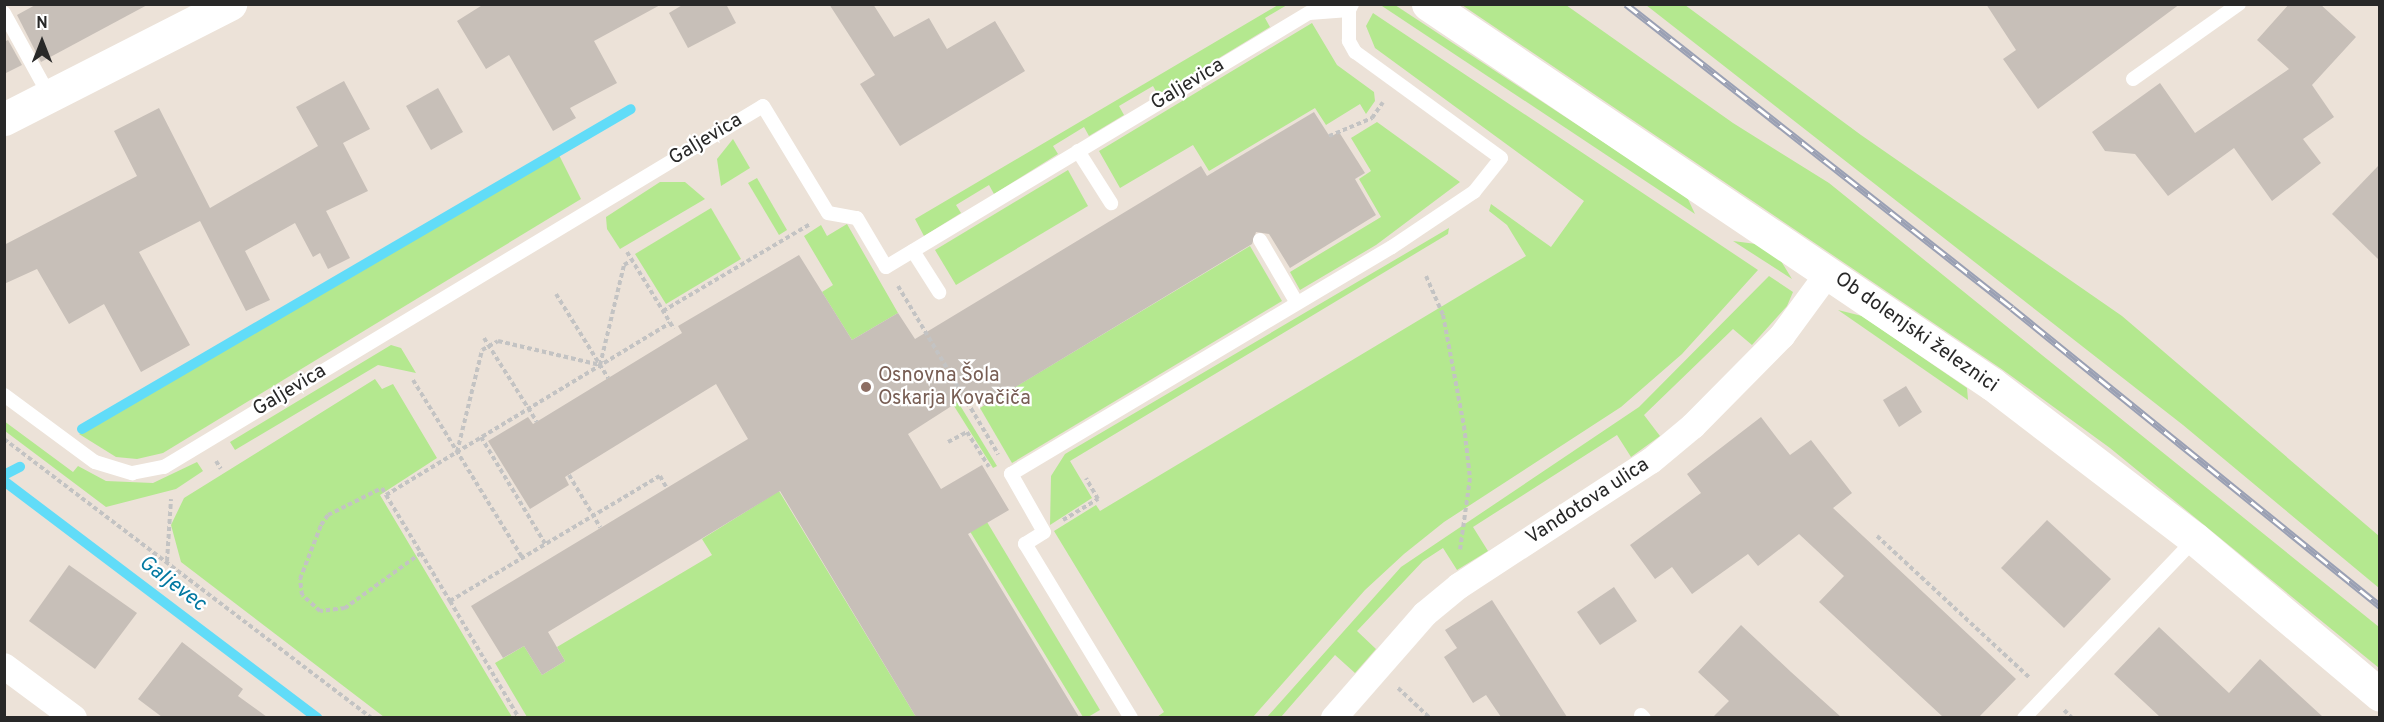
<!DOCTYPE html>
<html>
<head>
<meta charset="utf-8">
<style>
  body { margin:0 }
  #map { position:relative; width:2384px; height:722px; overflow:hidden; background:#ece2d8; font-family:Overpass,sans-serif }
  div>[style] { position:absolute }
  .green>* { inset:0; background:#b4e88f }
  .stream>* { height:10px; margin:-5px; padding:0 5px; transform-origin:5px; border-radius:5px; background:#61dcf8 }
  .building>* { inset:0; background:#c7bfb8 }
  .path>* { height:4px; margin-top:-2px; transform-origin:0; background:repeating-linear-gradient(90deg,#c3c3c3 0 4.5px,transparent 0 7.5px) }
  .lane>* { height:14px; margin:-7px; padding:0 7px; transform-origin:7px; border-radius:7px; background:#fff }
  .street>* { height:26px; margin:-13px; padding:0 13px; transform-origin:13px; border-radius:13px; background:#fff }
  .secondary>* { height:33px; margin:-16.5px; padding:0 16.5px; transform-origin:16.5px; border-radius:16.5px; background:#fff }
  .rail>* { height:7px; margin-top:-3.5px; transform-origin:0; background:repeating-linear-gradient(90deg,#fff 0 14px,#9aa0b4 0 28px); box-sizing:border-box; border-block:2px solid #9aa0b4 }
  .dots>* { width:16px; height:16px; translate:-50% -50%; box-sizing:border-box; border:3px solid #fff; border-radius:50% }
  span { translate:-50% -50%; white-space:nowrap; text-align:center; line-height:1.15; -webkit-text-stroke:4.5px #fff; paint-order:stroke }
  .street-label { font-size:20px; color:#282828 }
  .education-label { font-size:20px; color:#785e54 }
  .left { translate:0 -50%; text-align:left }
  .water-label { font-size:21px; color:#0278a1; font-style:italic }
  .frame { position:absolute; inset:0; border:6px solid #282828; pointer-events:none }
  .north { position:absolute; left:12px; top:12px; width:60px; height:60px; -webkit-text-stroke:4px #fff; paint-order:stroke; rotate:0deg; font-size:16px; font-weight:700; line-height:24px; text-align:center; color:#282828 }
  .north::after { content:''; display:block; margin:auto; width:21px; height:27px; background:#282828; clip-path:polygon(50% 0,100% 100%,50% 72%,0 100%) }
</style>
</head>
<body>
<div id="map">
  <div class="green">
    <i style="clip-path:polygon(1278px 5px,1287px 5px,1265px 18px,1270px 27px,1158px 95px,1153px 86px,1119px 106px,1124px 115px,1089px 136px,1084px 127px,1053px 146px,1058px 154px,994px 194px,989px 185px,956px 205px,961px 213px,924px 236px,915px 219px)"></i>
    <i style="clip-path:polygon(1395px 5px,1687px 197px,1695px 214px,1382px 6px)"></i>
    <i style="clip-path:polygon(1462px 5px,1566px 5px,1733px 123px,1829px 183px,2379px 627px,2379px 668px,2110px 448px,2003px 370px)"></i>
    <i style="clip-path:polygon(1646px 5px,1685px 5px,1861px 135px,2122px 316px,2379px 536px,2379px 588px,2183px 425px)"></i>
    <i style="clip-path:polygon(1373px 13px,1758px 270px,1682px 354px,1621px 407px,1444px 522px,1404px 554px,1365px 590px,1253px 717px,1157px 717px,1164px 712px,1054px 531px,1096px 505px,1100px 511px,1526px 256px,1507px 225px,1489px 211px,1491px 204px,1551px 247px,1584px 201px,1375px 48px,1366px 26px)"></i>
    <i style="clip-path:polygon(1312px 23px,1337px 65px,1374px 92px,1375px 101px,1366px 114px,1360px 104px,1326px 125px,1315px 108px,1209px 171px,1193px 145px,1120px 188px,1099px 151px)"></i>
    <i style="clip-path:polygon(1377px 122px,1460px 182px,1376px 245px,1300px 290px,1290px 272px,1381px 217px,1359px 179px,1371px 171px,1351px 138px)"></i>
    <i style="clip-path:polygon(733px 139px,750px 168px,721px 186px,717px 159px)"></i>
    <i style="clip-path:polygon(559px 155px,581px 199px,163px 453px,137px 459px,116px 457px,79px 434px)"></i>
    <i style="clip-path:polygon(1068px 170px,1088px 206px,956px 285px,935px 250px)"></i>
    <i style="clip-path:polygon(757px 178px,787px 230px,779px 235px,748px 183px)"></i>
    <i style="clip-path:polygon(660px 182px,685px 182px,705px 199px,620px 249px,607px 229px,606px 217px)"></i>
    <i style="clip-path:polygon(711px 208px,741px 259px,666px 304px,635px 254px)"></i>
    <i style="clip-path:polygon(847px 224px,898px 313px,852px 340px,822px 292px,833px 285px,804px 236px,821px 225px,827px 236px)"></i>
    <i style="clip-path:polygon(1449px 228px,1448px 234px,1070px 461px,1092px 498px,1050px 525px,1051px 476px,1065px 454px)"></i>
    <i style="clip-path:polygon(1733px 241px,1756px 244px,1781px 261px,1792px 279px)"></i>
    <i style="clip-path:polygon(1250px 246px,1282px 301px,1012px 463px,980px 408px)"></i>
    <i style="clip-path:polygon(1769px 276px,1793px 292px,1787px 306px,1752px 345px,1733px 329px,1644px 415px,1660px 436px,1631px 457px,1617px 435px,1473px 527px,1488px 551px,1457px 570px,1443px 548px,1423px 561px,1357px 631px,1376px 649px,1355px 673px,1335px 655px,1281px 717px,1267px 717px,1401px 567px,1639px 407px)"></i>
    <i style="clip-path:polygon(1838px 310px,1862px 316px,1967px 388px,1968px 400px)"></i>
    <i style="clip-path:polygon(391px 345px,401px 348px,416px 373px,378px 365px,235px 450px,230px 442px)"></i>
    <i style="clip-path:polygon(375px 379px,382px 389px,393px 384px,437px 458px,380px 495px,512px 717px,384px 717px,181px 562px,171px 525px,184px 498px)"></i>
    <i style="clip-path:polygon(947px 384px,997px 466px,993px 468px,954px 406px,943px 386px)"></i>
    <i style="clip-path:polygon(4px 421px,73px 472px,78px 466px,106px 481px,153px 483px,197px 462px,203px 471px,176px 489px,106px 507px,5px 431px)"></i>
    <i style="clip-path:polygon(963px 482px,1100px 710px,1088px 717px,1083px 717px,946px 492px)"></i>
    <i style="clip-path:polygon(779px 491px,916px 717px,527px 717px,495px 663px,524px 646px,542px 675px,565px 661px,557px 647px,712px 555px,702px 539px)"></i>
  </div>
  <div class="stream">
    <i style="left:82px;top:429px;width:635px;rotate:-30.24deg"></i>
    <i style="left:4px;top:475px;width:18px;rotate:-27deg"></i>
    <i style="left:4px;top:481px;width:393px;rotate:37.1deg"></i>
  </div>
  <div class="building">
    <i style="clip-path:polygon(37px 4px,149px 4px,41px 62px,17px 15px)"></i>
    <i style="clip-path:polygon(484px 4px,662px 4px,594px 41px,617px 83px,570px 108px,576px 118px,553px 131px,509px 55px,486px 69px,457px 21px)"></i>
    <i style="clip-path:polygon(684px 4px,726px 4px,736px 23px,688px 48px,669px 13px)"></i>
    <i style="clip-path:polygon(829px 4px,873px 4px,894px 37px,929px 18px,947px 49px,995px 21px,1025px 71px,900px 146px,860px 84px,875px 75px)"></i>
    <i style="clip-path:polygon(1986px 4px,2180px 4px,2038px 109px,2003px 59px,2016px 50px)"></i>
    <i style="clip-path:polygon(2289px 4px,2320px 4px,2356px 37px,2312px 85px,2334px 117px,2303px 139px,2321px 163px,2272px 201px,2234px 148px,2168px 196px,2135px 154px,2105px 151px,2092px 132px,2160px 83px,2195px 133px,2289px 69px,2257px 40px)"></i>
    <i style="clip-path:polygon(8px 40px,22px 65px,4px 74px,4px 42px)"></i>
    <i style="clip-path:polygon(344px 81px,370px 129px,343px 143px,368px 191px,326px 211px,350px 258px,328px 269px,320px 253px,313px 257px,295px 223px,245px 251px,270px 300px,246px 311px,200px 221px,139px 252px,190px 345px,141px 372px,104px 304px,69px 324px,37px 269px,4px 284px,4px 245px,137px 176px,114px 131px,159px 108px,210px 208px,318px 146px,296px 107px)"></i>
    <i style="clip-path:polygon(438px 88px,463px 132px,431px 150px,406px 106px)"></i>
    <i style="clip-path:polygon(1314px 112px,1330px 137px,1339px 132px,1365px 173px,1355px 179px,1376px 215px,1290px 268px,1269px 234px,1256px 232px,1252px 244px,984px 406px,975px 391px,908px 434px,941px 489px,982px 465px,1009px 510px,968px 534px,1079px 717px,916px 717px,780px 491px,548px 632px,565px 661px,542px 675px,524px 646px,503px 658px,471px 606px,748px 439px,716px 384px,565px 477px,569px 485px,530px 509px,488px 441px,528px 417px,533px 424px,682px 333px,678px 326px,799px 255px,852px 340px,898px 313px,915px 339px,1201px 166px,1207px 176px)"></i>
    <i style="clip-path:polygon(2379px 165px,2379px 260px,2332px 214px)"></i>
    <i style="clip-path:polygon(1906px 386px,1922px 412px,1899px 427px,1883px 400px)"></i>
    <i style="clip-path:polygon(1761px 417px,1790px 455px,1811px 440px,1852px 493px,1833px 508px,2016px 679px,1979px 717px,1943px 717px,1819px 602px,1844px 576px,1799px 534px,1758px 566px,1748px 554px,1692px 594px,1672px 567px,1655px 579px,1630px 545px,1701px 493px,1687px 474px)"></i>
    <i style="clip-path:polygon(2047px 520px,2111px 579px,2064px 628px,2001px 568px)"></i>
    <i style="clip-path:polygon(69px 565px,137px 613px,95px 669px,29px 621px)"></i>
    <i style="clip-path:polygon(1614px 587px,1637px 621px,1600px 645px,1577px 612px)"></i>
    <i style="clip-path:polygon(1492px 600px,1567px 717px,1501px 717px,1486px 695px,1473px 703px,1444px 657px,1457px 648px,1445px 630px)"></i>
    <i style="clip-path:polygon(1741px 625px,1791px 672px,1841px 717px,1713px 717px,1729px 701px,1698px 672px)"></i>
    <i style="clip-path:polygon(2159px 627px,2229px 693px,2260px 659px,2323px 717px,2160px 717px,2114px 674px)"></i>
    <i style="clip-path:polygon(182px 642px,243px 689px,238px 696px,267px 717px,162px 717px,138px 699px)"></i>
  </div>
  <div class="path">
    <i style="left:2378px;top:4px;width:3px;rotate:45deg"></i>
    <i style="left:1329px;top:136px;width:47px;rotate:-22.7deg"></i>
    <i style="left:1372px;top:118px;width:19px;rotate:-55deg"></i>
    <i style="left:627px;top:252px;width:90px;rotate:58.6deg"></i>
    <i style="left:1426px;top:276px;width:43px;rotate:66.4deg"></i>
    <i style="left:1443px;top:315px;width:113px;rotate:79.3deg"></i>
    <i style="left:1464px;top:426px;width:52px;rotate:83.4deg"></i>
    <i style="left:1470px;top:478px;width:73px;rotate:97.9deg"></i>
    <i style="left:898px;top:286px;width:196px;rotate:59.2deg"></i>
    <i style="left:556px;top:294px;width:99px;rotate:58.2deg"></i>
    <i style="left:663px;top:311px;width:171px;rotate:-30.6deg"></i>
    <i style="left:484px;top:338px;width:99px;rotate:57.8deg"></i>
    <i style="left:413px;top:380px;width:210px;rotate:58.4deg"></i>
    <i style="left:481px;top:437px;width:126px;rotate:59deg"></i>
    <i style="left:4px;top:439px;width:462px;rotate:37.2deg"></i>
    <i style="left:948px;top:442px;width:21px;rotate:-28deg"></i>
    <i style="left:967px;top:432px;width:41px;rotate:57.8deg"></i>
    <i style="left:457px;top:452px;width:105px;rotate:-76.2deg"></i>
    <i style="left:482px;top:350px;width:18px;rotate:-29deg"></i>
    <i style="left:498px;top:341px;width:105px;rotate:13.2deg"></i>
    <i style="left:600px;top:365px;width:103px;rotate:-76.5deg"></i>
    <i style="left:624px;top:265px;width:9px;rotate:-32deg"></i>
    <i style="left:216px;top:461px;width:9px;rotate:58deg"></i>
    <i style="left:569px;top:475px;width:61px;rotate:59.2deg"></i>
    <i style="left:386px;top:495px;width:332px;rotate:-31.2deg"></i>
    <i style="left:1063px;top:520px;width:41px;rotate:-31deg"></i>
    <i style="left:1098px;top:499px;width:24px;rotate:-120deg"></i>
    <i style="left:1877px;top:536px;width:209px;rotate:42.9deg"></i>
    <i style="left:421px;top:553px;width:94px;rotate:144.1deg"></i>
    <i style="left:345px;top:608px;width:25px;rotate:173deg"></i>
    <i style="left:320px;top:611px;width:24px;rotate:-138deg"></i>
    <i style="left:302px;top:595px;width:16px;rotate:-97deg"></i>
    <i style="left:300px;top:579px;width:58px;rotate:-68.7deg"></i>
    <i style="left:321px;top:525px;width:12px;rotate:-55deg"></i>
    <i style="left:328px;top:515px;width:60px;rotate:-26.6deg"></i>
    <i style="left:382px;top:488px;width:8px;rotate:60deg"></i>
    <i style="left:386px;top:495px;width:124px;rotate:58.9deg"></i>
    <i style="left:450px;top:601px;width:136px;rotate:59.5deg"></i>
    <i style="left:167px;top:561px;width:62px;rotate:-86.3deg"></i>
    <i style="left:450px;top:601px;width:244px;rotate:-30.8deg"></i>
    <i style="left:660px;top:476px;width:13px;rotate:61deg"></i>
    <i style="left:1398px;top:688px;width:44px;rotate:43.2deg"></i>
    <i style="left:2064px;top:710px;width:11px;rotate:45deg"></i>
  </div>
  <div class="lane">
    <i style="left:4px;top:13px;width:94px;rotate:61.2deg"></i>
    <i style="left:2133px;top:79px;width:130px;rotate:-35.3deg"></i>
    <i style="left:1078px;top:151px;width:62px;rotate:57.6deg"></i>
    <i style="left:1260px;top:240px;width:73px;rotate:59.6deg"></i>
    <i style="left:913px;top:251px;width:49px;rotate:57.6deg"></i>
    <i style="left:4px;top:395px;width:113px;rotate:36.4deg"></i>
    <i style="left:95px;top:462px;width:39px;rotate:17deg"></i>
    <i style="left:132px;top:473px;width:33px;rotate:-11deg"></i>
    <i style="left:164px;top:467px;width:699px;rotate:-31.08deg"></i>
    <i style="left:763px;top:106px;width:125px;rotate:58.7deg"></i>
    <i style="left:828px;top:213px;width:29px;rotate:10deg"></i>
    <i style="left:857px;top:218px;width:57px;rotate:59.4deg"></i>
    <i style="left:886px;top:267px;width:493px;rotate:-31deg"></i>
    <i style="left:1309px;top:13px;width:40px;rotate:-4.3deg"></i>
    <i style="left:1349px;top:10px;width:7px;rotate:-63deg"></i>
    <i style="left:1641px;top:715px;width:4px;rotate:45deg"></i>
    <i style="left:1131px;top:718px;width:204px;rotate:-121.3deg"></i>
    <i style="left:1025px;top:544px;width:22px;rotate:-32deg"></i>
    <i style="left:1044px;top:532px;width:67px;rotate:-119.6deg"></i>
    <i style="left:1011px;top:474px;width:443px;rotate:-30.8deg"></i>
    <i style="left:1392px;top:247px;width:99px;rotate:-33.9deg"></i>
    <i style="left:1474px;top:192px;width:43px;rotate:-51.5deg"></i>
    <i style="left:1501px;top:158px;width:180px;rotate:-144deg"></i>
    <i style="left:1355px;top:52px;width:13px;rotate:-119deg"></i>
    <i style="left:1349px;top:41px;width:31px;rotate:-90deg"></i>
    <i style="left:2024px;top:718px;width:248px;rotate:-46.3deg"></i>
  </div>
  <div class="street">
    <i style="left:4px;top:666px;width:87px;rotate:36.6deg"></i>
    <i style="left:1334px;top:718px;width:138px;rotate:-48.8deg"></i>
    <i style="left:1425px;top:614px;width:44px;rotate:-39.5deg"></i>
    <i style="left:1459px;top:586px;width:229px;rotate:-33.1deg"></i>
    <i style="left:1651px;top:461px;width:55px;rotate:-39.8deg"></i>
    <i style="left:1693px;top:426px;width:127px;rotate:-45.3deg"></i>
    <i style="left:1782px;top:336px;width:79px;rotate:-53.7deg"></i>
  </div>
  <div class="secondary">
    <i style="left:1428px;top:4px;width:680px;rotate:33.97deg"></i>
    <i style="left:1992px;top:384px;width:255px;rotate:37.4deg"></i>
    <i style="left:2195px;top:539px;width:242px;rotate:40.1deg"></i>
    <i style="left:4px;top:119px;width:254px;rotate:-27deg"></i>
  </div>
  <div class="rail">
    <i style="left:1626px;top:4px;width:491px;rotate:38.2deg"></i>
    <i style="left:2012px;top:308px;width:474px;rotate:39deg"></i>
  </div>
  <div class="dots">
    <i style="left:866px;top:387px;background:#8d6e63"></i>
  </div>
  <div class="street-label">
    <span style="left:1188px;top:85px;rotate:-31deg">Galjevica</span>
    <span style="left:706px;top:140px;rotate:-31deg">Galjevica</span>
    <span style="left:1916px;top:333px;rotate:35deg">Ob dolenjski železnici</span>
    <span style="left:290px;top:391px;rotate:-31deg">Galjevica</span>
    <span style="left:1588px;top:502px;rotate:-33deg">Vandotova ulica</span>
  </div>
  <div class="education-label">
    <span class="left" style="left:878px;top:388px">Osnovna Šola<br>Oskarja Kovačiča</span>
  </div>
  <div class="water-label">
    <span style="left:172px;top:584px;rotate:37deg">Galjevec</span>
  </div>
  <div class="frame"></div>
  <div class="north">N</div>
</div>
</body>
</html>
